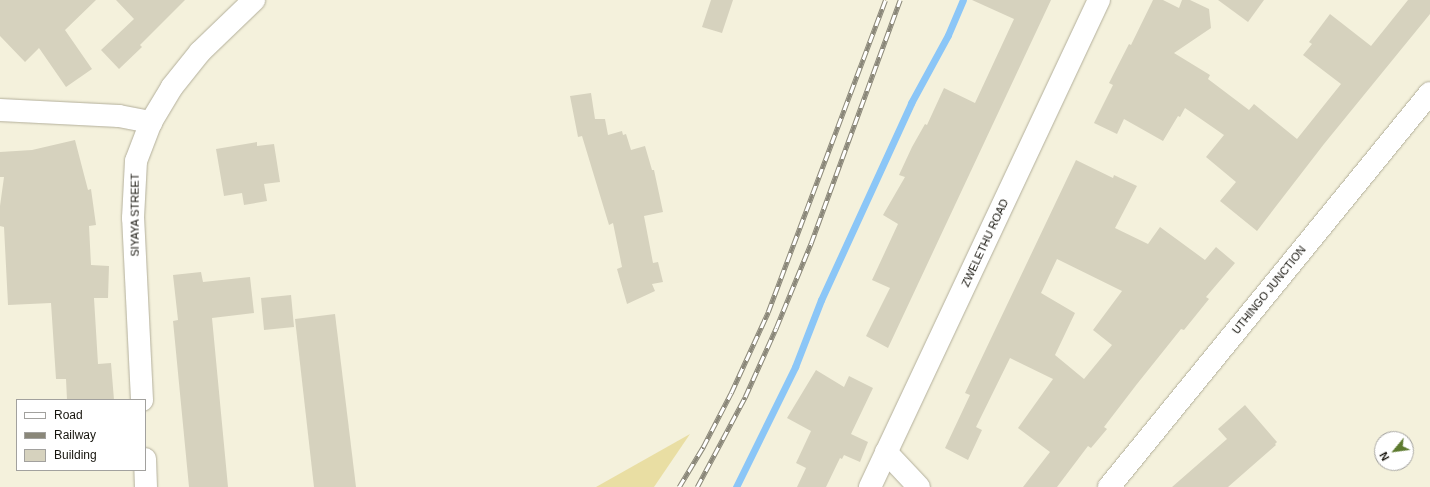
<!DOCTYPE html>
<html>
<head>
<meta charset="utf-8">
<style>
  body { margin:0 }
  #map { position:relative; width:1430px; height:487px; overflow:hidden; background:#f4f1dc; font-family:Helvetica,sans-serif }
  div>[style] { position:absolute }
  .green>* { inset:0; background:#e9dea3 }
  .stream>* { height:7px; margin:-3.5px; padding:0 3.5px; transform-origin:3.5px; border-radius:3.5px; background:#8bc6f7 }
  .building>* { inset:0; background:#d6d2be }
  .roads { filter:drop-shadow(0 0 1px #b3af9b) drop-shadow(0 0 1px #b3af9b) }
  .minor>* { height:22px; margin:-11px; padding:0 11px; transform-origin:11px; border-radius:11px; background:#fff }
  .rail>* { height:4.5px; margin-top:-2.25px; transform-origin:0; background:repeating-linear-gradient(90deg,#fff 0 9px,#8a8779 0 18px); box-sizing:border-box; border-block:1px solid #8a8779 }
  span { translate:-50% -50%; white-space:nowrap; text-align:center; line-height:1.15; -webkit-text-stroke:3px #fff; paint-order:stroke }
  .street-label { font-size:11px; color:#16140d }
  .legend { position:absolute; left:16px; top:399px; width:130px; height:72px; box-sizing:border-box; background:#fff; border:1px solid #a2a19e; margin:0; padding:5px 7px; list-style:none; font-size:12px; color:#16140d }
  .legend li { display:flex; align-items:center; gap:8px; height:20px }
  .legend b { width:20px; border:1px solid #a2a19e }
  .north { position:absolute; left:1374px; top:431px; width:40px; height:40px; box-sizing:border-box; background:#fff; border:1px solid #a2a19e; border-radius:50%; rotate:241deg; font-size:11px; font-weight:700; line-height:16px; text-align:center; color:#16140d }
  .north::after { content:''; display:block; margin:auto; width:14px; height:18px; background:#5d7a2f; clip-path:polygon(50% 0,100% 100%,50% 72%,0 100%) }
</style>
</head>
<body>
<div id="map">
  <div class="green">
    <i style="clip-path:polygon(690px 434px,654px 487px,596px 487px)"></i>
  </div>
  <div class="stream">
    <i style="left:736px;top:487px;width:134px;rotate:-63.8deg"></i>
    <i style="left:795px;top:367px;width:72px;rotate:-68.8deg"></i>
    <i style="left:821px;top:300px;width:217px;rotate:-65.4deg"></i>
    <i style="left:911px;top:103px;width:77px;rotate:-61.4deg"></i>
    <i style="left:948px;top:35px;width:38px;rotate:-67deg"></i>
  </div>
  <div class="building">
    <i style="clip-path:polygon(0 0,96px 0,65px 30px,92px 69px,66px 87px,39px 48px,25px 62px,0 36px)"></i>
    <i style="clip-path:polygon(116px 0,185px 0,140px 45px,142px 47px,119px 69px,101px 50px,134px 19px)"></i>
    <i style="clip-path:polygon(711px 0,733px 0,722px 33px,702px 27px)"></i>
    <i style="clip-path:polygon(972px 0,1051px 0,888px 348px,866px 336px,890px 288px,872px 280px,898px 224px,883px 215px,905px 177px,899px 175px,912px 147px,925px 124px,927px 125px,944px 88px,975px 103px,1014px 19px)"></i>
    <i style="clip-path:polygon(1153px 0,1163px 0,1179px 8px,1182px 0,1190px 0,1209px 9px,1211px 28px,1174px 53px,1210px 75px,1208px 79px,1249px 110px,1254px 104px,1297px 139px,1341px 84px,1303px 55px,1312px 44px,1309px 42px,1330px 14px,1371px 46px,1408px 0,1430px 0,1430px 14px,1324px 144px,1257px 231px,1220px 201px,1236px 182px,1206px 157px,1224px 135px,1185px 108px,1180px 117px,1178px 116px,1163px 141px,1124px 119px,1117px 134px,1094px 123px,1113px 85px,1109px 83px,1129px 44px,1131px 45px)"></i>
    <i style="clip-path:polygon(1218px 0,1264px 0,1248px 22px)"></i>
    <i style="clip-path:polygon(591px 93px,595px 119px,605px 119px,608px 135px,622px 131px,623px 135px,626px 134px,631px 150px,645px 146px,652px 170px,654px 170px,663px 212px,644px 216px,653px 263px,658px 262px,663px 282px,652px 284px,655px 291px,627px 304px,617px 269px,622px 267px,613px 223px,609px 225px,582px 136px,578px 137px,570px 96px)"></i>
    <i style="clip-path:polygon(75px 140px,88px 190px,91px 189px,96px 225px,89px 226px,91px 265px,109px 266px,108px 298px,94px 298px,98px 364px,111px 363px,114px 400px,67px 400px,66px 379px,56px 379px,51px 303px,8px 305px,4px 227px,0 226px,0 206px,4px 177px,0 177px,0 152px,32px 150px)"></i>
    <i style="clip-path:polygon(257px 142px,257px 146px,274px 144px,280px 182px,264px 184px,267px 201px,244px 205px,242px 193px,224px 196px,216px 149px)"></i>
    <i style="clip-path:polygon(evenodd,1076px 160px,1113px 178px,1114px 175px,1137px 186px,1115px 228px,1148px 244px,1160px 227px,1205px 260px,1216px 247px,1235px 263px,1206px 297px,1209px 299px,1184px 330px,1181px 329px,1137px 384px,1104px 427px,1107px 429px,1091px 448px,1088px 446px,1057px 487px,1023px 487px,1050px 452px,1018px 428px,1053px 379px,1010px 358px,976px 427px,982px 430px,968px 460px,945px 448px,970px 395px,965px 393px,1076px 160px,1057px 259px,1122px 291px,1093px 330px,1112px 345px,1084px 379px,1055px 355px,1075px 313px,1041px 293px,1057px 259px)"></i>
    <i style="clip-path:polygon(201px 272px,203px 282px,250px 277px,254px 313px,212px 318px,228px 487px,189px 487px,173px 321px,178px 320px,173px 275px)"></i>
    <i style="clip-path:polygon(291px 295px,294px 327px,264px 330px,261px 298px)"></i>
    <i style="clip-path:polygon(335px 314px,356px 487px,314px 487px,295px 319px)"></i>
    <i style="clip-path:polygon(816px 370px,844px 387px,849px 376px,873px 388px,851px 434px,868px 442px,860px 462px,844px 455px,842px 459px,840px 458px,826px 487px,797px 487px,806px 468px,796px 463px,811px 431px,787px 418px)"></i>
    <i style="clip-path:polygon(1245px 405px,1277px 442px,1275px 444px,1276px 445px,1228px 487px,1172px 487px,1227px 439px,1218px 429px)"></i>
  </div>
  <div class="roads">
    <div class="minor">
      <i style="left:0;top:110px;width:119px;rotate:2.9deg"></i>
      <i style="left:119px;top:116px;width:33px;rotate:11deg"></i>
      <i style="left:142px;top:400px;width:182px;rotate:-92.8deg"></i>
      <i style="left:133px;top:218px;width:57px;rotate:-87deg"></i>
      <i style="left:136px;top:161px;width:42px;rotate:-69deg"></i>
      <i style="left:151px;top:122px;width:41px;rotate:-59deg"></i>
      <i style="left:172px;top:87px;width:45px;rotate:-51.3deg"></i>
      <i style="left:200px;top:52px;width:75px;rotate:-43.9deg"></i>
      <i style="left:886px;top:452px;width:48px;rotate:46.7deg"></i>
      <i style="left:145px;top:459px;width:28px;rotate:88deg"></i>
      <i style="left:870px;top:487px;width:538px;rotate:-64.82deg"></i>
      <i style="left:1109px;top:487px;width:508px;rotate:-50.83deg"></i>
    </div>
  </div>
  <div class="rail">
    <i style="left:679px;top:487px;width:47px;rotate:-59deg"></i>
    <i style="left:703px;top:447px;width:61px;rotate:-62.6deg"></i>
    <i style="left:731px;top:393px;width:89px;rotate:-65.4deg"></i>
    <i style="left:768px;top:312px;width:333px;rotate:-69.4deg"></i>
    <i style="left:697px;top:487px;width:102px;rotate:-61.9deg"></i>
    <i style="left:745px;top:397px;width:76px;rotate:-65.8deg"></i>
    <i style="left:776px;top:328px;width:92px;rotate:-67.6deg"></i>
    <i style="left:811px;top:243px;width:259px;rotate:-69.9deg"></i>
  </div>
  <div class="street-label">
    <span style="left:135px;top:215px;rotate:-90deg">SIYAYA STREET</span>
    <span style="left:985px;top:243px;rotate:-65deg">ZWELETHU ROAD</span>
    <span style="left:1269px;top:290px;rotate:-51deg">UTHINGO JUNCTION</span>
  </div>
  <ul class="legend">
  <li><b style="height:5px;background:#fff"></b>Road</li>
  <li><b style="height:5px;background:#8a8779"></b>Railway</li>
  <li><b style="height:11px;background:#d6d2be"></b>Building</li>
  </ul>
  <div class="north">N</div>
</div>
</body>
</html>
